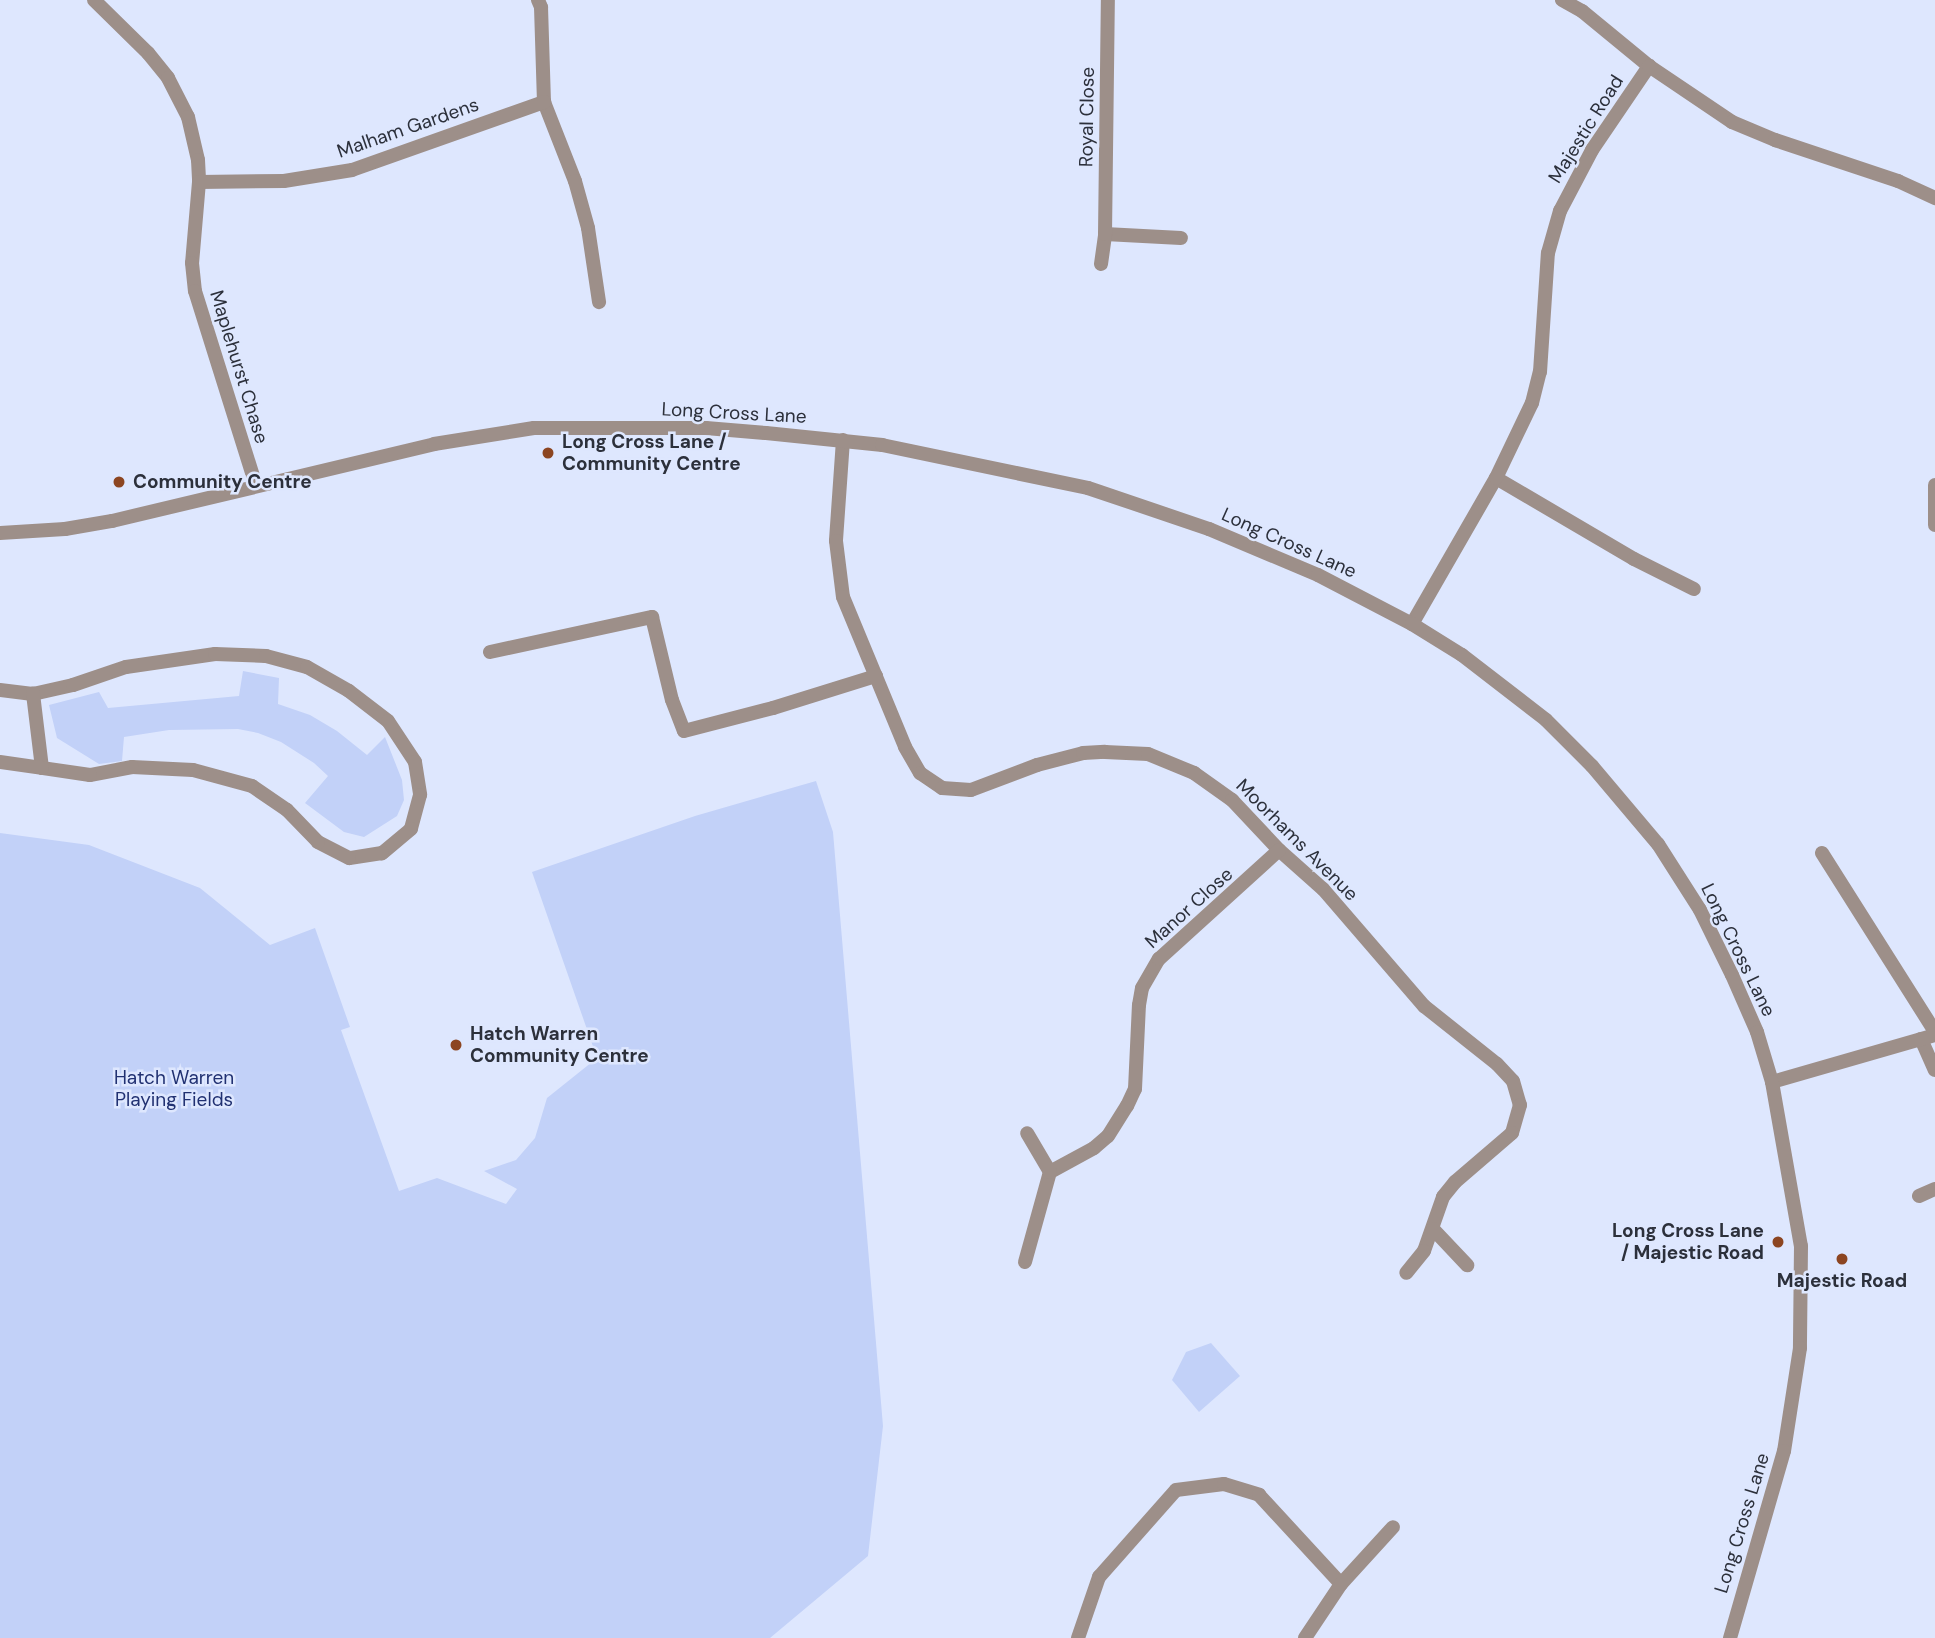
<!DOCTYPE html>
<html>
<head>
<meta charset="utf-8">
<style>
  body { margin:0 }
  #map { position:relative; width:1935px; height:1638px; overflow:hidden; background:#dee7fe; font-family:"DM Sans",sans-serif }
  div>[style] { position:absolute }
  .green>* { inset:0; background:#c2d1f8 }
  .service>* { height:14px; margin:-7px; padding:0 7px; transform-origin:7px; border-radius:7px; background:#9d8f89 }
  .minor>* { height:14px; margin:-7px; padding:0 7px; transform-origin:7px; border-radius:7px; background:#9d8f89 }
  .tertiary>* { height:14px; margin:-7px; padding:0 7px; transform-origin:7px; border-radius:7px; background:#9d8f89 }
  .dots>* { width:19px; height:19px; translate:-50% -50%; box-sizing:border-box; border:4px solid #dee7fe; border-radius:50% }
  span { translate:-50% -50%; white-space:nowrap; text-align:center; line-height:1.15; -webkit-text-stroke:5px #dee7fe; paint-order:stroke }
  .street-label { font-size:19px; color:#2c303b }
  .poi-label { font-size:19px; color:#2c303b; font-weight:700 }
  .left { translate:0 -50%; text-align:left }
  .right { translate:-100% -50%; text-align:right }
  .park-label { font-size:19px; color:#213172 }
</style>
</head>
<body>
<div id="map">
  <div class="green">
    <i style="clip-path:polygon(243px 671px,279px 678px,278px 704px,310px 715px,337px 731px,367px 755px,385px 737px,402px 780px,404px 800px,397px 816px,364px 837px,344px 832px,305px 803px,328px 776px,314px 763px,281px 742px,258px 733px,238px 729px,169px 730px,124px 737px,122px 761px,99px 764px,57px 738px,49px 705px,99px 692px,108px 708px,239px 696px)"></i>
    <i style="clip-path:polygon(816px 781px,833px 832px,883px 1426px,868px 1556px,770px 1638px,0 1638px,0 833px,89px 845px,200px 888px,270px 945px,315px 928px,350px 1027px,341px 1030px,399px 1191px,437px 1178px,506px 1204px,517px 1189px,484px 1171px,516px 1160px,535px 1138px,547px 1098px,597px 1058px,532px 872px,695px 816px)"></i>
    <i style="clip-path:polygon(1211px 1343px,1240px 1376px,1199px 1412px,1172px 1380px,1186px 1352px)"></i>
  </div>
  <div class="service">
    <i style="left:538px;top:0;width:8px;rotate:67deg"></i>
    <i style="left:541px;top:7px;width:95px;rotate:88.2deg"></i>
    <i style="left:544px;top:102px;width:85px;rotate:68.6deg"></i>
    <i style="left:575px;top:181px;width:49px;rotate:74.5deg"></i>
    <i style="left:588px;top:228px;width:75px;rotate:81.5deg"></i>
    <i style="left:1496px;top:478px;width:160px;rotate:30.4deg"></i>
    <i style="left:1634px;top:559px;width:67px;rotate:26.6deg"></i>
    <i style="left:490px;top:652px;width:166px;rotate:-12.2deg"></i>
    <i style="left:652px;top:617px;width:85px;rotate:76.5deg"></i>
    <i style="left:672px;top:700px;width:33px;rotate:69deg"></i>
    <i style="left:684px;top:731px;width:92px;rotate:-14.5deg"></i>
    <i style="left:773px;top:708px;width:108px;rotate:-17.3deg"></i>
    <i style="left:0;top:690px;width:33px;rotate:7deg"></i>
    <i style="left:33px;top:694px;width:41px;rotate:-12.7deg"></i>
    <i style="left:73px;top:685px;width:56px;rotate:-18.8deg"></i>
    <i style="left:126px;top:667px;width:90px;rotate:-8.3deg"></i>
    <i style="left:215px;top:654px;width:51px;rotate:2.2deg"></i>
    <i style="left:266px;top:656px;width:42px;rotate:15deg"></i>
    <i style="left:307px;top:667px;width:48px;rotate:29.7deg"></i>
    <i style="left:349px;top:691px;width:49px;rotate:37.6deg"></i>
    <i style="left:388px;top:721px;width:49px;rotate:56.6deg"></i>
    <i style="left:415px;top:762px;width:33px;rotate:81deg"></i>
    <i style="left:420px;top:795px;width:35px;rotate:105deg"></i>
    <i style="left:411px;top:829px;width:38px;rotate:140deg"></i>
    <i style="left:382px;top:853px;width:33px;rotate:171deg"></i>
    <i style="left:349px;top:858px;width:35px;rotate:-153deg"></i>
    <i style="left:318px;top:842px;width:45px;rotate:-134.1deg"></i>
    <i style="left:287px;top:810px;width:42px;rotate:-145.6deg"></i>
    <i style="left:252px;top:786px;width:61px;rotate:-164.8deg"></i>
    <i style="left:193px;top:770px;width:61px;rotate:-177.2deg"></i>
    <i style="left:132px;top:767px;width:43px;rotate:169.2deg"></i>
    <i style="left:90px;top:775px;width:49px;rotate:-171.7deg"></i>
    <i style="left:42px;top:768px;width:75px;rotate:-96.9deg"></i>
    <i style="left:0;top:762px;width:42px;rotate:8.1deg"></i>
    <i style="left:1822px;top:853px;width:212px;rotate:57.7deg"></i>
    <i style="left:1921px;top:1039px;width:34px;rotate:66deg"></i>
    <i style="left:1919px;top:1196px;width:17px;rotate:-24deg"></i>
  </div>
  <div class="minor">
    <i style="left:94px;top:0;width:76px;rotate:44.5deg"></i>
    <i style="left:148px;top:53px;width:32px;rotate:51deg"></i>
    <i style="left:168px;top:78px;width:44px;rotate:62.9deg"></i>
    <i style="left:188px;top:117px;width:44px;rotate:76.9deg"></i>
    <i style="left:198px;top:160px;width:22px;rotate:87deg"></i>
    <i style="left:199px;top:182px;width:81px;rotate:94.9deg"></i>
    <i style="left:192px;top:263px;width:28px;rotate:84deg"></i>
    <i style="left:195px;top:291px;width:204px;rotate:72.6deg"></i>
    <i style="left:1562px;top:0;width:23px;rotate:29deg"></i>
    <i style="left:1582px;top:11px;width:87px;rotate:39.4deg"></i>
    <i style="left:199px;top:182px;width:85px;rotate:-0.7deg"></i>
    <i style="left:284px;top:181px;width:69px;rotate:-9.2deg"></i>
    <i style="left:352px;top:170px;width:204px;rotate:-19.5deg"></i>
    <i style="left:1105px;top:234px;width:76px;rotate:3deg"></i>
    <i style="left:1101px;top:264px;width:30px;rotate:-82deg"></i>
    <i style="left:1105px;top:234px;width:234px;rotate:-89.3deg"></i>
    <i style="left:843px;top:440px;width:101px;rotate:94deg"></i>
    <i style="left:836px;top:541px;width:56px;rotate:82.9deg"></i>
    <i style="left:843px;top:597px;width:162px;rotate:67.5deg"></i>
    <i style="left:905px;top:747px;width:30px;rotate:60deg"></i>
    <i style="left:920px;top:773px;width:27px;rotate:34deg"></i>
    <i style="left:942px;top:788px;width:29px;rotate:4deg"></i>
    <i style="left:971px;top:790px;width:71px;rotate:-20.7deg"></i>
    <i style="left:1037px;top:765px;width:48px;rotate:-14.6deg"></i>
    <i style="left:1083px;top:753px;width:22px;rotate:-3deg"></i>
    <i style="left:1105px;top:752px;width:43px;rotate:2.7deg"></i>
    <i style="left:1148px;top:754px;width:50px;rotate:22.4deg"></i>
    <i style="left:1194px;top:773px;width:47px;rotate:35.4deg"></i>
    <i style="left:1232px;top:800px;width:69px;rotate:46.8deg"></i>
    <i style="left:1279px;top:850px;width:59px;rotate:41.6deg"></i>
    <i style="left:1323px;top:889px;width:155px;rotate:49.2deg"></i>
    <i style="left:1424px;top:1006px;width:93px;rotate:38.5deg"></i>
    <i style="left:1497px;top:1064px;width:23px;rotate:47deg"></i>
    <i style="left:1513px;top:1081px;width:25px;rotate:74deg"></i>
    <i style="left:1520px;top:1105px;width:29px;rotate:106deg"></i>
    <i style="left:1512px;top:1133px;width:75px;rotate:139.3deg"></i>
    <i style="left:1455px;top:1182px;width:19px;rotate:129deg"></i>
    <i style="left:1443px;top:1197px;width:57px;rotate:109.4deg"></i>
    <i style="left:1424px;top:1251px;width:28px;rotate:129deg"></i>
    <i style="left:1935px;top:485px;width:40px;rotate:90deg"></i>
    <i style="left:1412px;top:624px;width:168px;rotate:-60.1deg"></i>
    <i style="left:1496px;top:478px;width:83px;rotate:-64.4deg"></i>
    <i style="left:1532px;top:403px;width:32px;rotate:-76deg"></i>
    <i style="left:1540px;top:372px;width:119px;rotate:-86.2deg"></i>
    <i style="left:1548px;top:253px;width:44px;rotate:-74.1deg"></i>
    <i style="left:1560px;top:211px;width:69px;rotate:-62.3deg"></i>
    <i style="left:1592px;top:150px;width:102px;rotate:-55.8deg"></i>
    <i style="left:1649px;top:66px;width:100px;rotate:34deg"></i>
    <i style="left:1732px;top:122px;width:47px;rotate:22.7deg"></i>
    <i style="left:1775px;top:140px;width:130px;rotate:18.4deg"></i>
    <i style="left:1898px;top:181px;width:41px;rotate:24.7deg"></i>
    <i style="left:1772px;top:1082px;width:170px;rotate:-16.1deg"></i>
    <i style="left:1050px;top:1172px;width:50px;rotate:-28.6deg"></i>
    <i style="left:1094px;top:1148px;width:18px;rotate:-41deg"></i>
    <i style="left:1108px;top:1136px;width:36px;rotate:-58deg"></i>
    <i style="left:1127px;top:1106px;width:19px;rotate:-65deg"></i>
    <i style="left:1135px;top:1089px;width:84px;rotate:-87.3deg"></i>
    <i style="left:1139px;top:1005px;width:17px;rotate:-80deg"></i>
    <i style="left:1142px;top:988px;width:34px;rotate:-60deg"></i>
    <i style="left:1159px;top:959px;width:162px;rotate:-42.2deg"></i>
    <i style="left:1433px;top:1229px;width:50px;rotate:46.6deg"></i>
    <i style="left:1025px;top:1262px;width:93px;rotate:-74.5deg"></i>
    <i style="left:1050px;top:1172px;width:45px;rotate:-120.5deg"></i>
    <i style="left:1078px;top:1638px;width:65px;rotate:-71deg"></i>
    <i style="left:1099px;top:1577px;width:116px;rotate:-48.5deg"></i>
    <i style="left:1176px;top:1490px;width:48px;rotate:-7.1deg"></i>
    <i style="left:1224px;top:1484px;width:37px;rotate:17deg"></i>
    <i style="left:1259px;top:1495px;width:121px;rotate:47.3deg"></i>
    <i style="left:1305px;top:1638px;width:65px;rotate:-56.3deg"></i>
    <i style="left:1341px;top:1584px;width:77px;rotate:-47.6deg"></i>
  </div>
  <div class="tertiary">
    <i style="left:0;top:533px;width:65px;rotate:-3.5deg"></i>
    <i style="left:65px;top:529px;width:48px;rotate:-9.7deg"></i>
    <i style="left:112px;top:521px;width:331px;rotate:-13.4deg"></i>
    <i style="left:434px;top:444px;width:101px;rotate:-9.1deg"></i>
    <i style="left:534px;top:428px;width:172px"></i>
    <i style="left:706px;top:428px;width:60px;rotate:4.8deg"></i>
    <i style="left:766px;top:433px;width:117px;rotate:5.9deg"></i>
    <i style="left:882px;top:445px;width:210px;rotate:11.8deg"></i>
    <i style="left:1088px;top:488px;width:128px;rotate:18.7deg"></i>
    <i style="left:1209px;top:529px;width:118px;rotate:22.9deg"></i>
    <i style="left:1318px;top:575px;width:106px;rotate:27.5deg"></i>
    <i style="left:1412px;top:624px;width:59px;rotate:31.8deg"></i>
    <i style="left:1462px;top:655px;width:106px;rotate:37.7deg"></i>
    <i style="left:1546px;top:720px;width:65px;rotate:45deg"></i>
    <i style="left:1592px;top:766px;width:102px;rotate:49.8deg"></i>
    <i style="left:1658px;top:844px;width:78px;rotate:57.5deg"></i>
    <i style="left:1700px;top:910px;width:72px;rotate:63.8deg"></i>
    <i style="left:1732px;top:975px;width:62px;rotate:66.3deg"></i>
    <i style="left:1757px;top:1032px;width:52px;rotate:73.3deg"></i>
    <i style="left:1772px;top:1082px;width:167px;rotate:80deg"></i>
    <i style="left:1801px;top:1246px;width:102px;rotate:90.6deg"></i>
    <i style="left:1800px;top:1348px;width:104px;rotate:98.8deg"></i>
    <i style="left:1784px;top:1451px;width:195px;rotate:106.1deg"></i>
  </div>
  <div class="dots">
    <i style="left:548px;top:453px;background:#8c4521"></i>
    <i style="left:119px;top:482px;background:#8c4521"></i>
    <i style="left:456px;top:1045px;background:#8c4521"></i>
    <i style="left:1778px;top:1242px;background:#8c4521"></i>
    <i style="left:1842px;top:1259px;background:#8c4521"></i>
  </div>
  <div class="street-label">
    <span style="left:1087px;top:117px;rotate:-89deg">Royal Close</span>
    <span style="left:408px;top:128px;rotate:-19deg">Malham Gardens</span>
    <span style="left:1586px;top:129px;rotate:-58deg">Majestic Road</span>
    <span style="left:239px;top:367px;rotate:73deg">Maplehurst Chase</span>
    <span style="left:734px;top:413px;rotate:3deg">Long Cross Lane</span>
    <span style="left:1289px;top:543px;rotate:24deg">Long Cross Lane</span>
    <span style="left:1297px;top:840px;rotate:45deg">Moorhams Avenue</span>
    <span style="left:1189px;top:908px;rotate:-42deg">Manor Close</span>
    <span style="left:1738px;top:950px;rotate:64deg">Long Cross Lane</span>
    <span style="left:1742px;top:1523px;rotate:-73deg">Long Cross Lane</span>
  </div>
  <div class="poi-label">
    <span class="left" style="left:562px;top:453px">Long Cross Lane /<br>Community Centre</span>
    <span class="left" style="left:133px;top:482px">Community Centre</span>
    <span class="left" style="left:470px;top:1045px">Hatch Warren<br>Community Centre</span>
    <span class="right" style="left:1764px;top:1242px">Long Cross Lane<br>/ Majestic Road</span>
    <span style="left:1842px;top:1281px">Majestic Road</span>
  </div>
  <div class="park-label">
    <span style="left:174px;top:1089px">Hatch Warren<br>Playing Fields</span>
  </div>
</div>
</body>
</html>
